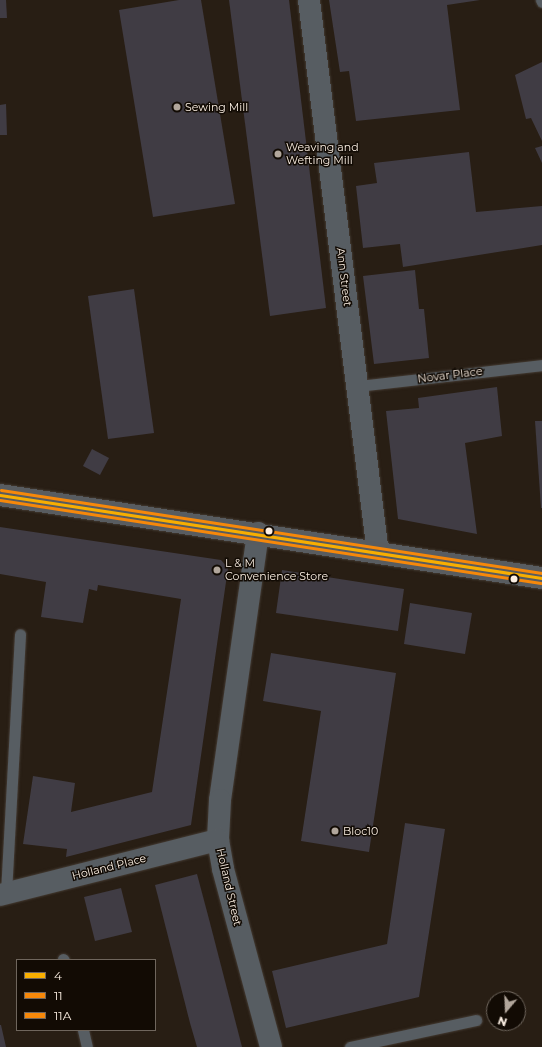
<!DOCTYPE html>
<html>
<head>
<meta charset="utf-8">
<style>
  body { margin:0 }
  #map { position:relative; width:542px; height:1047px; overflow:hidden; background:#281e14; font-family:Montserrat,sans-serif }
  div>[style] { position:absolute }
  .building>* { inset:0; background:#403c44 }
  .roads { filter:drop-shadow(0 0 1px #443b33) drop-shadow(0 0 1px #443b33) }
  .lane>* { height:11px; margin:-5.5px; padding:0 5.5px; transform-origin:5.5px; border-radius:5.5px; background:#575d62 }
  .street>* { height:22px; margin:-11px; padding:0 11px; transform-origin:11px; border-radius:11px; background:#575d62 }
  .primary>* { height:22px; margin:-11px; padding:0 11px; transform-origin:11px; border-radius:11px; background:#585c60 }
  .bus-1>* { height:3px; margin:-1.5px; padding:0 1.5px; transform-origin:1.5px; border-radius:1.5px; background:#f8ae00 }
  .bus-2>* { height:3px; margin:-1.5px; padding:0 1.5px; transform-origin:1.5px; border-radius:1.5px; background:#f6880a }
  .bus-3>* { height:3px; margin:-1.5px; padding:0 1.5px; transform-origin:1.5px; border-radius:1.5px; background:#f6880a }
  .dots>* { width:11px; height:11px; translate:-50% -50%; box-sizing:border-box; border:2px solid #120b04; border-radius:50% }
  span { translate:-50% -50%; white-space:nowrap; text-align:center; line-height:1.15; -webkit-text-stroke:3px #120b04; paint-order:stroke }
  .poi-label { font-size:11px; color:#fbefe3 }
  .left { translate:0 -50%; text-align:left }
  .street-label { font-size:11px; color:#fbefe3 }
  .legend { position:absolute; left:16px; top:959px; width:140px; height:72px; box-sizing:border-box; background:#120b04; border:1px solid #6f665d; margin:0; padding:5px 7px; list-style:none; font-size:12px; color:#fbefe3 }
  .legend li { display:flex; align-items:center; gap:8px; height:20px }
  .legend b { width:20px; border:1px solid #6f665d }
  .north { position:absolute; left:486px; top:991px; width:40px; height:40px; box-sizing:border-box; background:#120b04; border:1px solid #6f665d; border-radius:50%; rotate:199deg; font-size:11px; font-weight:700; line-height:16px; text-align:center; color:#fbefe3 }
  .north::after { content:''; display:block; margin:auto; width:14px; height:18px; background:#b1a69b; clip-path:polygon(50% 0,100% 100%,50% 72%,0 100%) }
</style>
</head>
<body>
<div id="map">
  <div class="building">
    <i style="clip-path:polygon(0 0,6px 0,7px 18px,0 18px)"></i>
    <i style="clip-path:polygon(179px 0,201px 0,235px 204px,153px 217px,119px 10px)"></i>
    <i style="clip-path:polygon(229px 0,289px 0,326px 308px,270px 316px)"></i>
    <i style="clip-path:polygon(329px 0,480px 0,447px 5px,460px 110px,356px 121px,349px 71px,340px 72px)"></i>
    <i style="clip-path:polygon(542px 62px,542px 141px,531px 118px,526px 119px,515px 75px)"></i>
    <i style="clip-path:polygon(6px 104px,7px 135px,0 135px,0 105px)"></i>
    <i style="clip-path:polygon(542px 146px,542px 163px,535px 148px)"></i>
    <i style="clip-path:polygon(469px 152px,476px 212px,542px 206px,542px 245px,403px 267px,400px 244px,363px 248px,356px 186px,377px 183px,374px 163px)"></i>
    <i style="clip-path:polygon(415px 270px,419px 309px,424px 309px,429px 358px,374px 364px,363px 276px)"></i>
    <i style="clip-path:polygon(134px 289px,154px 433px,108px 439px,88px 296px)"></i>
    <i style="clip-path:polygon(497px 387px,502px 436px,465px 443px,477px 534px,398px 519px,386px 411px,419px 408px,418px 398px)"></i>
    <i style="clip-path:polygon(535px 421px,542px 421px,542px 508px,541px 508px)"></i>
    <i style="clip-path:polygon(92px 449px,109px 458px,100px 475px,83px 466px)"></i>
    <i style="clip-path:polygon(0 527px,221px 560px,228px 568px,191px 825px,66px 857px,67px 849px,23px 844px,33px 776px,75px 783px,71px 812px,152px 792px,181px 599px,98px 585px,97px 591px,89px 589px,83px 623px,41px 617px,46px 582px,0 574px)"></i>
    <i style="clip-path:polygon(282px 570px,404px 589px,398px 631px,276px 613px)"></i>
    <i style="clip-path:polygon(410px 603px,472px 613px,465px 654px,404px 644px)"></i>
    <i style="clip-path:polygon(271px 653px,396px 673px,369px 852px,301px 841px,321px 711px,263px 701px)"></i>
    <i style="clip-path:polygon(405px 823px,445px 829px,419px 997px,286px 1028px,272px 971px,387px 944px)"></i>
    <i style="clip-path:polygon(197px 874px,210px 923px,242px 1047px,197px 1047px,190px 1023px,155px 885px)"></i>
    <i style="clip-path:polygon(121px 888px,132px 932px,95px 941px,84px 897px)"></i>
    <i style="clip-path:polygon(0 1025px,1px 1025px,6px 1047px,0 1047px)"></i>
  </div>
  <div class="roads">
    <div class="lane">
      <i style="left:541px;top:0;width:2px;rotate:63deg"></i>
      <i style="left:358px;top:386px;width:185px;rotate:-6.5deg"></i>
      <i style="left:6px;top:893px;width:259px;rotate:-86.9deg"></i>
      <i style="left:63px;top:959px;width:1px;rotate:45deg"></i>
      <i style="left:83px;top:1030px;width:17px;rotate:77deg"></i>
      <i style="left:350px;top:1047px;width:129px;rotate:-12.1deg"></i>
    </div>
    <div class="street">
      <i style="left:309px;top:0;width:557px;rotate:82.89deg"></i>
      <i style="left:258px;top:533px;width:270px;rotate:98.1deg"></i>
      <i style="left:220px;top:800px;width:40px;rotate:92.9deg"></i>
      <i style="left:218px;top:840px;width:29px;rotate:80deg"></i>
      <i style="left:223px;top:869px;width:184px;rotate:74.9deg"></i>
      <i style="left:0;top:895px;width:225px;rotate:-14.2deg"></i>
    </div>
    <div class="primary">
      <i style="left:0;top:495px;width:548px;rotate:8.71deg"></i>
    </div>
  </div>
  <div class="bus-1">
    <i style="left:0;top:495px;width:548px;rotate:8.71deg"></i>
  </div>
  <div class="bus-2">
    <i style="left:0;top:500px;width:547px;rotate:8.72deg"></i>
  </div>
  <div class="bus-3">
    <i style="left:1px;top:490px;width:547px;rotate:8.72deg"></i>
  </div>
  <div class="dots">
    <i style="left:177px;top:107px;background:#b1a69b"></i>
    <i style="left:278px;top:154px;background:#b1a69b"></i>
    <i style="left:269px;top:531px;background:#fbefe3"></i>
    <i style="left:217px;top:570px;background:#b1a69b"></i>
    <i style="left:514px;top:579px;background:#fbefe3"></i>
    <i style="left:335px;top:831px;background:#b1a69b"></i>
  </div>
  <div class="poi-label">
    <span class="left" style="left:185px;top:107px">Sewing Mill</span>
    <span class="left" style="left:286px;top:154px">Weaving and<br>Wefting Mill</span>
    <span class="left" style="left:225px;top:570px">L &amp; M<br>Convenience Store</span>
    <span class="left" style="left:343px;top:831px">Bloc10</span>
  </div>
  <div class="street-label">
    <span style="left:344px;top:277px;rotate:83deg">Ann Street</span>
    <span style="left:450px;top:375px;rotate:-7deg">Novar Place</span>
    <span style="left:109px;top:867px;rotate:-14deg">Holland Place</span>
    <span style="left:229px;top:887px;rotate:77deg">Holland Street</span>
  </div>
  <ul class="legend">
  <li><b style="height:5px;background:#f8ae00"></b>4</li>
  <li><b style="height:5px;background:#f6880a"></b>11</li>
  <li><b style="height:5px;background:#f6880a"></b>11A</li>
  </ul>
  <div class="north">N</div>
</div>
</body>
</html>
